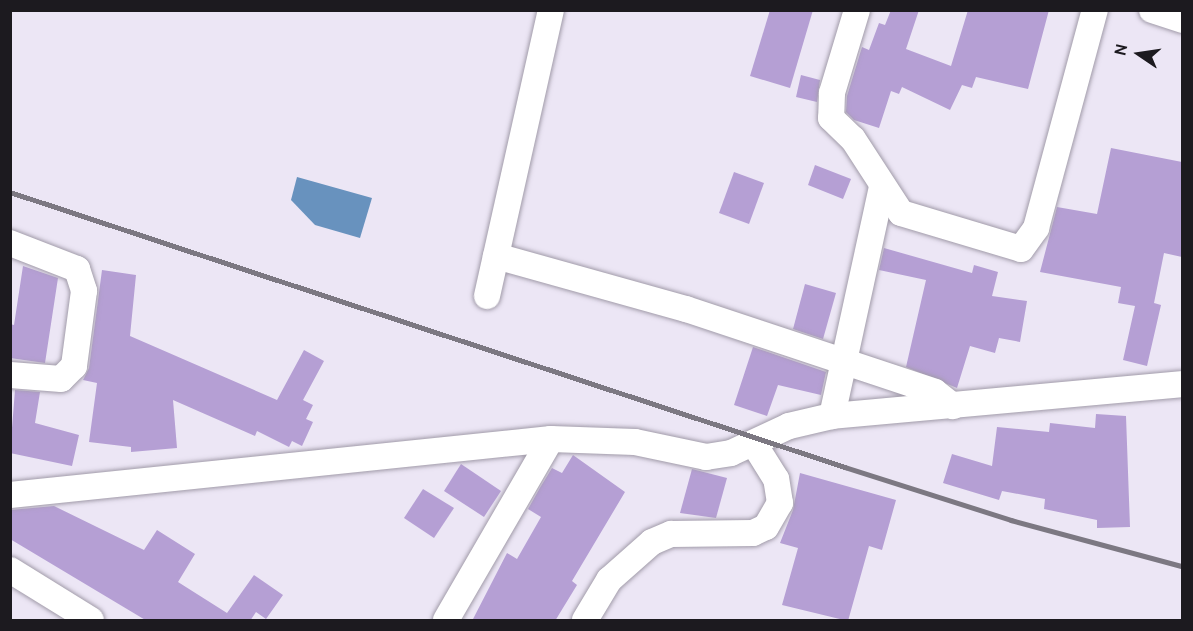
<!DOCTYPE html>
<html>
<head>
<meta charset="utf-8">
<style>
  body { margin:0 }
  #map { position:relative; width:1193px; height:631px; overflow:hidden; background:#ece6f5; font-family:Cabin,sans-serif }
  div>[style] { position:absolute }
  .water>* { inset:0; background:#6892be }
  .building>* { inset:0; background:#b59fd4 }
  .roads { filter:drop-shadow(0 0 2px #a19ba9) drop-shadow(0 0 2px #a19ba9) }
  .minor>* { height:26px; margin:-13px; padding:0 13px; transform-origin:13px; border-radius:13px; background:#fff }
  .rail>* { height:4.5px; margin:-2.25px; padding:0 2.25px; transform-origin:2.25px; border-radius:2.25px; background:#7c7882 }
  span { translate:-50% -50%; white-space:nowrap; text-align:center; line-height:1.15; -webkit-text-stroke:6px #ece6f5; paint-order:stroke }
  .frame { position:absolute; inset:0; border:12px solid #1c1a1f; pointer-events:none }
  .north { position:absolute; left:1109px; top:24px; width:60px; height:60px; -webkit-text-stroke:4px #ece6f5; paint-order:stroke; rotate:283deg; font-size:16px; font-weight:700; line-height:24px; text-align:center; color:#1c1a1f }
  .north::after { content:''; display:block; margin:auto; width:21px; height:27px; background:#1c1a1f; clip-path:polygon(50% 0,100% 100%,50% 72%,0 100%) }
</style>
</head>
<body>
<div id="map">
  <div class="water">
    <i style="clip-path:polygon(297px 177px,372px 198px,360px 238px,315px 225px,291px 200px)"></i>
  </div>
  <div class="building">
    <i style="clip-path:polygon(770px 10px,813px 10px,790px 88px,750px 76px)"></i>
    <i style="clip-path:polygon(891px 10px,919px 10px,906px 49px,951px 66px,968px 10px,1049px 10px,1028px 89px,976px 77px,972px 88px,962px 85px,950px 110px,902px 87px,899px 94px,891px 91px,879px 128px,854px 120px,846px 112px,847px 96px,862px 47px,869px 50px,879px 23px,885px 25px)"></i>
    <i style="clip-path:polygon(801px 75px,820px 80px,817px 102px,796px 97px)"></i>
    <i style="clip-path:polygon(1111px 148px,1182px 162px,1182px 257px,1164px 253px,1154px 303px,1161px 305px,1147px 366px,1123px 360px,1135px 306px,1118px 303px,1121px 287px,1040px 272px,1057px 207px,1097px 214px)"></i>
    <i style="clip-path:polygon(815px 165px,851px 179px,843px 199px,808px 185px)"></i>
    <i style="clip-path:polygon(734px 172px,764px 183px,749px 224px,719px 213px)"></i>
    <i style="clip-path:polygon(884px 248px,972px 273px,974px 265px,998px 272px,992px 296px,1027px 301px,1020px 342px,999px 338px,995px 353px,970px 346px,957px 388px,906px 367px,926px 280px,879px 270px)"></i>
    <i style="clip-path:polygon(23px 266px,58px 278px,45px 363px,10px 358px,10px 324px,14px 325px)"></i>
    <i style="clip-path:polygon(102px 270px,136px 275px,130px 336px,277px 400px,304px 350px,324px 361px,303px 400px,313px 405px,306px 419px,313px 422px,302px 446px,292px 441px,289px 447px,257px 431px,255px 436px,173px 400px,177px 448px,131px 452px,131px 447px,89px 442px,97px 383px,83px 380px,89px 368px)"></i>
    <i style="clip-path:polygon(805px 284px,836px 293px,823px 339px,793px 329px)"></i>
    <i style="clip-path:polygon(753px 347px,826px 372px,821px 395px,778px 385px,767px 416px,734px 405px)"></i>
    <i style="clip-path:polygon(15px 390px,40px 392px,35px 423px,79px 435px,72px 466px,10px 453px)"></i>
    <i style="clip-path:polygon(1096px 414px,1126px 416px,1130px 527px,1097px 528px,1097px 520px,1044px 509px,1045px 499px,1002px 491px,999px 500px,943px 483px,952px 454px,992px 466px,997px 427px,1049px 432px,1050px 423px,1095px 428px)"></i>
    <i style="clip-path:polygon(573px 455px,625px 492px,572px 581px,577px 585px,555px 621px,472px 621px,507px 553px,517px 559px,541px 517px,528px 509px,541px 486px,552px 468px,562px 473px)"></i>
    <i style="clip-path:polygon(461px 464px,501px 491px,484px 517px,444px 491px)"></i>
    <i style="clip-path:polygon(692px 469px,727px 478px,716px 518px,680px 513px)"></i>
    <i style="clip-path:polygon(800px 473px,896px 500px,882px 550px,869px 546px,848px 621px,782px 605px,798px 548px,780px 543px,793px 510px)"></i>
    <i style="clip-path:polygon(423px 489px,454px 508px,434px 538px,404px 518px)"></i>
    <i style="clip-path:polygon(54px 506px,144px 550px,157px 530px,195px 554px,178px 582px,227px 613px,254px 575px,283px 595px,266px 619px,256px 612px,250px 621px,147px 621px,10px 539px,10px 510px)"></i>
  </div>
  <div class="roads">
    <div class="minor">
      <i style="left:857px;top:10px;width:87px;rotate:106.8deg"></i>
      <i style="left:832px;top:93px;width:25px;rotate:92deg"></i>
      <i style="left:831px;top:118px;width:30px;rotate:44deg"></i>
      <i style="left:853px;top:139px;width:88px;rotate:57deg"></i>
      <i style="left:901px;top:213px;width:125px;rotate:16.7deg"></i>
      <i style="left:1021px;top:249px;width:26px;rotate:-54deg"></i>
      <i style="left:1036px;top:228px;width:226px;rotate:-74.9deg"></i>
      <i style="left:1152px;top:10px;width:32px;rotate:18deg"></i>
      <i style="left:10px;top:243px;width:72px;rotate:21.2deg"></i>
      <i style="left:77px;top:269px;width:23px;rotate:72deg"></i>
      <i style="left:84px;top:291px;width:76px;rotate:97.6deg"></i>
      <i style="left:74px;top:366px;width:18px;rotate:135deg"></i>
      <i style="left:61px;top:379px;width:51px;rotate:-175.5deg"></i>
      <i style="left:496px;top:256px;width:197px;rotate:15.6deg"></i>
      <i style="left:686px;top:309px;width:262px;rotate:18.4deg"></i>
      <i style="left:935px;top:392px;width:23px;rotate:38deg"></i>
      <i style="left:487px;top:296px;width:293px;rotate:-77.4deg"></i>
      <i style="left:832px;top:416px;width:234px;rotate:-77.7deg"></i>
      <i style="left:10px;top:495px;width:544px;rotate:-5.91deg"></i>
      <i style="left:551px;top:439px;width:84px;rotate:2deg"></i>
      <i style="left:635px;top:442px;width:73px;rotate:11.9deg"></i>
      <i style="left:706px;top:457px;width:25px;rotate:-9deg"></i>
      <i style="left:731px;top:453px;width:64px;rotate:-25deg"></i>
      <i style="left:789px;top:426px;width:44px;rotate:-13.1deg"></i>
      <i style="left:832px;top:416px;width:351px;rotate:-5.2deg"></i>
      <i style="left:10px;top:570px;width:95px;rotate:31.7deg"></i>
      <i style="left:446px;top:620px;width:209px;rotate:-59.9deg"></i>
      <i style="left:585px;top:620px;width:47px;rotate:-59deg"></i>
      <i style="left:609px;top:580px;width:57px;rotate:-41.5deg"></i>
      <i style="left:652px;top:542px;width:21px;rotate:-23deg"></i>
      <i style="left:671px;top:534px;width:82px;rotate:-0.7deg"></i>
      <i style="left:753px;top:533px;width:14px;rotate:-25deg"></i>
      <i style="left:766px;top:527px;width:28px;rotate:-60deg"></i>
      <i style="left:780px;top:503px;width:24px;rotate:-99deg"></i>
      <i style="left:776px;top:479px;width:40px;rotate:-122deg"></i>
    </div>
  </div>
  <div class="rail">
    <i style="left:10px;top:192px;width:879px;rotate:18.23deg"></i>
    <i style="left:845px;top:467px;width:174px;rotate:17.7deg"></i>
    <i style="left:1011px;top:520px;width:177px;rotate:15.1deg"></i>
  </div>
  <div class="frame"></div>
  <div class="north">N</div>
</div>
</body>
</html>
